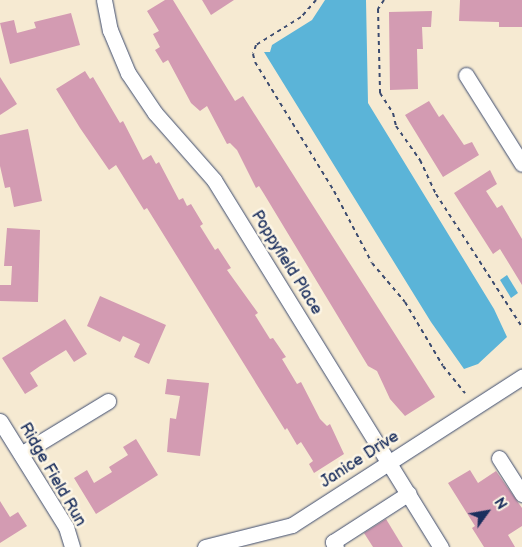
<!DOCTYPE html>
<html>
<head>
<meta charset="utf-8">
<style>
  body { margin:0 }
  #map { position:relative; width:522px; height:547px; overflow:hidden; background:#f6ead2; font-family:"Balsamiq Sans",sans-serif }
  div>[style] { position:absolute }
  .water>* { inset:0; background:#5bb4d8 }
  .building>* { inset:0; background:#d39bb2 }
  .path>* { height:2px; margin-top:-1px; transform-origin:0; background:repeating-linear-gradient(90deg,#3c4b6f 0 4px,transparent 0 8px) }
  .roads { filter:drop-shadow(0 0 1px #3c4b6f) drop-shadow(0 0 1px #3c4b6f) }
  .minor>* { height:15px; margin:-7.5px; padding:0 7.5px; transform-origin:7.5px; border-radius:7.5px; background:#fff }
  span { translate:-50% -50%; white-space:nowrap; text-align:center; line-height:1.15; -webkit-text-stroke:5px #fcf5e5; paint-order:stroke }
  .street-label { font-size:16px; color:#1b2f5e }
  .north { position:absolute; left:462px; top:487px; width:50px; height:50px; -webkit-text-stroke:4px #fcf5e5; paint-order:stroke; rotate:58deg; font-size:14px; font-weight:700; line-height:20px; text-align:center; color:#1b2f5e }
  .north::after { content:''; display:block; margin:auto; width:18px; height:22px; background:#1b2f5e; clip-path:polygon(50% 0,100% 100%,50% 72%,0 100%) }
</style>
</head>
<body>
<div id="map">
  <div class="water">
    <i style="clip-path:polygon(325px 0,366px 0,368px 103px,494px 309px,507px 337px,478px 364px,464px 369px,431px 322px,264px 52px,270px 52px,272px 45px,312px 20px)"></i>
    <i style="clip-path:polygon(507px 275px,518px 293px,511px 298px,500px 280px)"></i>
  </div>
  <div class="building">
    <i style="clip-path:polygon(165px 0,173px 0,235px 101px,243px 96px,435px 397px,405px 416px,390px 399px,377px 371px,368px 366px,264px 194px,259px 186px,256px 188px,237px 150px,230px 143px,227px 144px,207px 106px,200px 111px,191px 103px,168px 60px,163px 63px,155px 50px,160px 47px,153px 34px,159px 31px,147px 11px)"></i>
    <i style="clip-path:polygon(202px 0,234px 0,211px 15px)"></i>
    <i style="clip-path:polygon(460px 0,522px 0,522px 27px,499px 27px,499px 22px,459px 21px)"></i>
    <i style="clip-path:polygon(432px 11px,431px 27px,422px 27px,423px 49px,417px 49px,418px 89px,390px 90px,389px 12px)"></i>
    <i style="clip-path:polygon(71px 13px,80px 45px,10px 64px,0 23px,14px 20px,17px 33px,36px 28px,34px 22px)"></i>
    <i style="clip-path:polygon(85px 71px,90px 79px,93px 77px,120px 123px,123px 121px,143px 160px,151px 155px,156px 164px,159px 162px,179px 200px,183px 198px,187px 206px,191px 204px,203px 224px,200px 226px,215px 250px,218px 248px,231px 268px,227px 270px,258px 313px,255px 315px,270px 339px,273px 338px,286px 357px,282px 359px,297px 384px,301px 382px,320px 419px,327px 426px,330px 424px,344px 454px,314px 473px,309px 464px,313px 461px,301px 442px,297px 445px,287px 428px,285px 430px,147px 208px,144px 210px,116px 165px,109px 170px,80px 128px,56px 89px)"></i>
    <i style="clip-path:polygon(0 77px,17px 104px,0 115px)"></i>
    <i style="clip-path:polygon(429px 101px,439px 117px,443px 114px,464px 145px,472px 142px,479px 155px,443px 177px,405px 115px)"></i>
    <i style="clip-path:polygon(28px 129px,42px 201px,14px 207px,10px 187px,5px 188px,0 166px,0 135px)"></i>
    <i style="clip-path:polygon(490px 170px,497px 184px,486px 191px,497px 208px,502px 205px,522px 239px,522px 285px,500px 249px,493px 254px,454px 193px)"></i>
    <i style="clip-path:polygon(7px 228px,40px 230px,38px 302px,0 301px,0 285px,11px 285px,12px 266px,4px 266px)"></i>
    <i style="clip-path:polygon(100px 296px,166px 325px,149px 364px,134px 357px,140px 344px,123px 336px,120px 342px,87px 326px)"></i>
    <i style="clip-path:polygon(65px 319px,87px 354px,74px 362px,66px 350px,40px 366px,30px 373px,38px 386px,25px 394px,2px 358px)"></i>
    <i style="clip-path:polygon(167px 379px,209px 383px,200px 456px,167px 452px,170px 418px,176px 419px,180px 396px,165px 394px)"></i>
    <i style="clip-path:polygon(136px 439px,158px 475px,96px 514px,74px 478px,87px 470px,94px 483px,112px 472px,109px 467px,128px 455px,123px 447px)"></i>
    <i style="clip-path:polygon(470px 470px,478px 483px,496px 471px,522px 508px,522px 526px,508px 535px,515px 547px,484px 547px,472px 528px,475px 526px,448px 483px)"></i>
    <i style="clip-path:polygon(0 501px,10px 517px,18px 512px,27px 526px,0 543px)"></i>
    <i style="clip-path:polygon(386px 519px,403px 547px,373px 547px,364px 533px)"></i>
  </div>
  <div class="path">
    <i style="left:316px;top:0;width:23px;rotate:131deg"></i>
    <i style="left:301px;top:17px;width:53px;rotate:148.1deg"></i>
    <i style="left:256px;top:45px;width:9px;rotate:108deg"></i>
    <i style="left:253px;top:54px;width:8px;rotate:76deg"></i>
    <i style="left:255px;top:62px;width:151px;rotate:58.5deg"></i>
    <i style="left:334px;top:191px;width:81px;rotate:62.2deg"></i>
    <i style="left:372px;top:263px;width:51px;rotate:49.8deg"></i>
    <i style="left:405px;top:302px;width:74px;rotate:59.3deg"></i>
    <i style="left:443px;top:366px;width:35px;rotate:51deg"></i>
    <i style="left:384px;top:0;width:11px;rotate:124deg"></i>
    <i style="left:378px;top:9px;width:84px;rotate:88.6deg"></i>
    <i style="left:380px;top:93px;width:24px;rotate:57deg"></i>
    <i style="left:393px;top:113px;width:13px;rotate:77deg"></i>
    <i style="left:396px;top:126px;width:42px;rotate:54.8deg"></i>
    <i style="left:420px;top:160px;width:38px;rotate:65deg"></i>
    <i style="left:436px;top:194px;width:158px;rotate:57.1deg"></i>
  </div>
  <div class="roads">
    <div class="minor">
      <i style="left:104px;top:0;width:31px;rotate:79deg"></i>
      <i style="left:110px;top:30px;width:47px;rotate:67.3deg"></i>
      <i style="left:128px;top:73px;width:48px;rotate:56deg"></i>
      <i style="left:155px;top:113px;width:89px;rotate:48.6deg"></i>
      <i style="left:214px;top:180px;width:432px;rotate:58.3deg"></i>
      <i style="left:466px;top:75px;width:105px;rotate:57.8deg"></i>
      <i style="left:0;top:421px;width:125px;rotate:58.1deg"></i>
      <i style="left:66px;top:527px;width:21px;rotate:73deg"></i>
      <i style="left:21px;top:454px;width:102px;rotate:-31.3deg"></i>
      <i style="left:499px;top:458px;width:43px;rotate:57.4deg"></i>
      <i style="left:205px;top:547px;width:90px;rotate:-14.2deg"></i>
      <i style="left:292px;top:525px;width:274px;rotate:-32.8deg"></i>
      <i style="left:336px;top:547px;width:6px;rotate:-121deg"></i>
      <i style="left:333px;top:542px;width:90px;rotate:-32.8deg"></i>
    </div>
  </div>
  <div class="street-label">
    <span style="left:286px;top:263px;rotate:58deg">Poppyfield Place</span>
    <span style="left:360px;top:460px;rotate:-33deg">Janice Drive</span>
    <span style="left:52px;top:475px;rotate:60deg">Ridge Field Run</span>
  </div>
  <div class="north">N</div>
</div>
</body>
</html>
